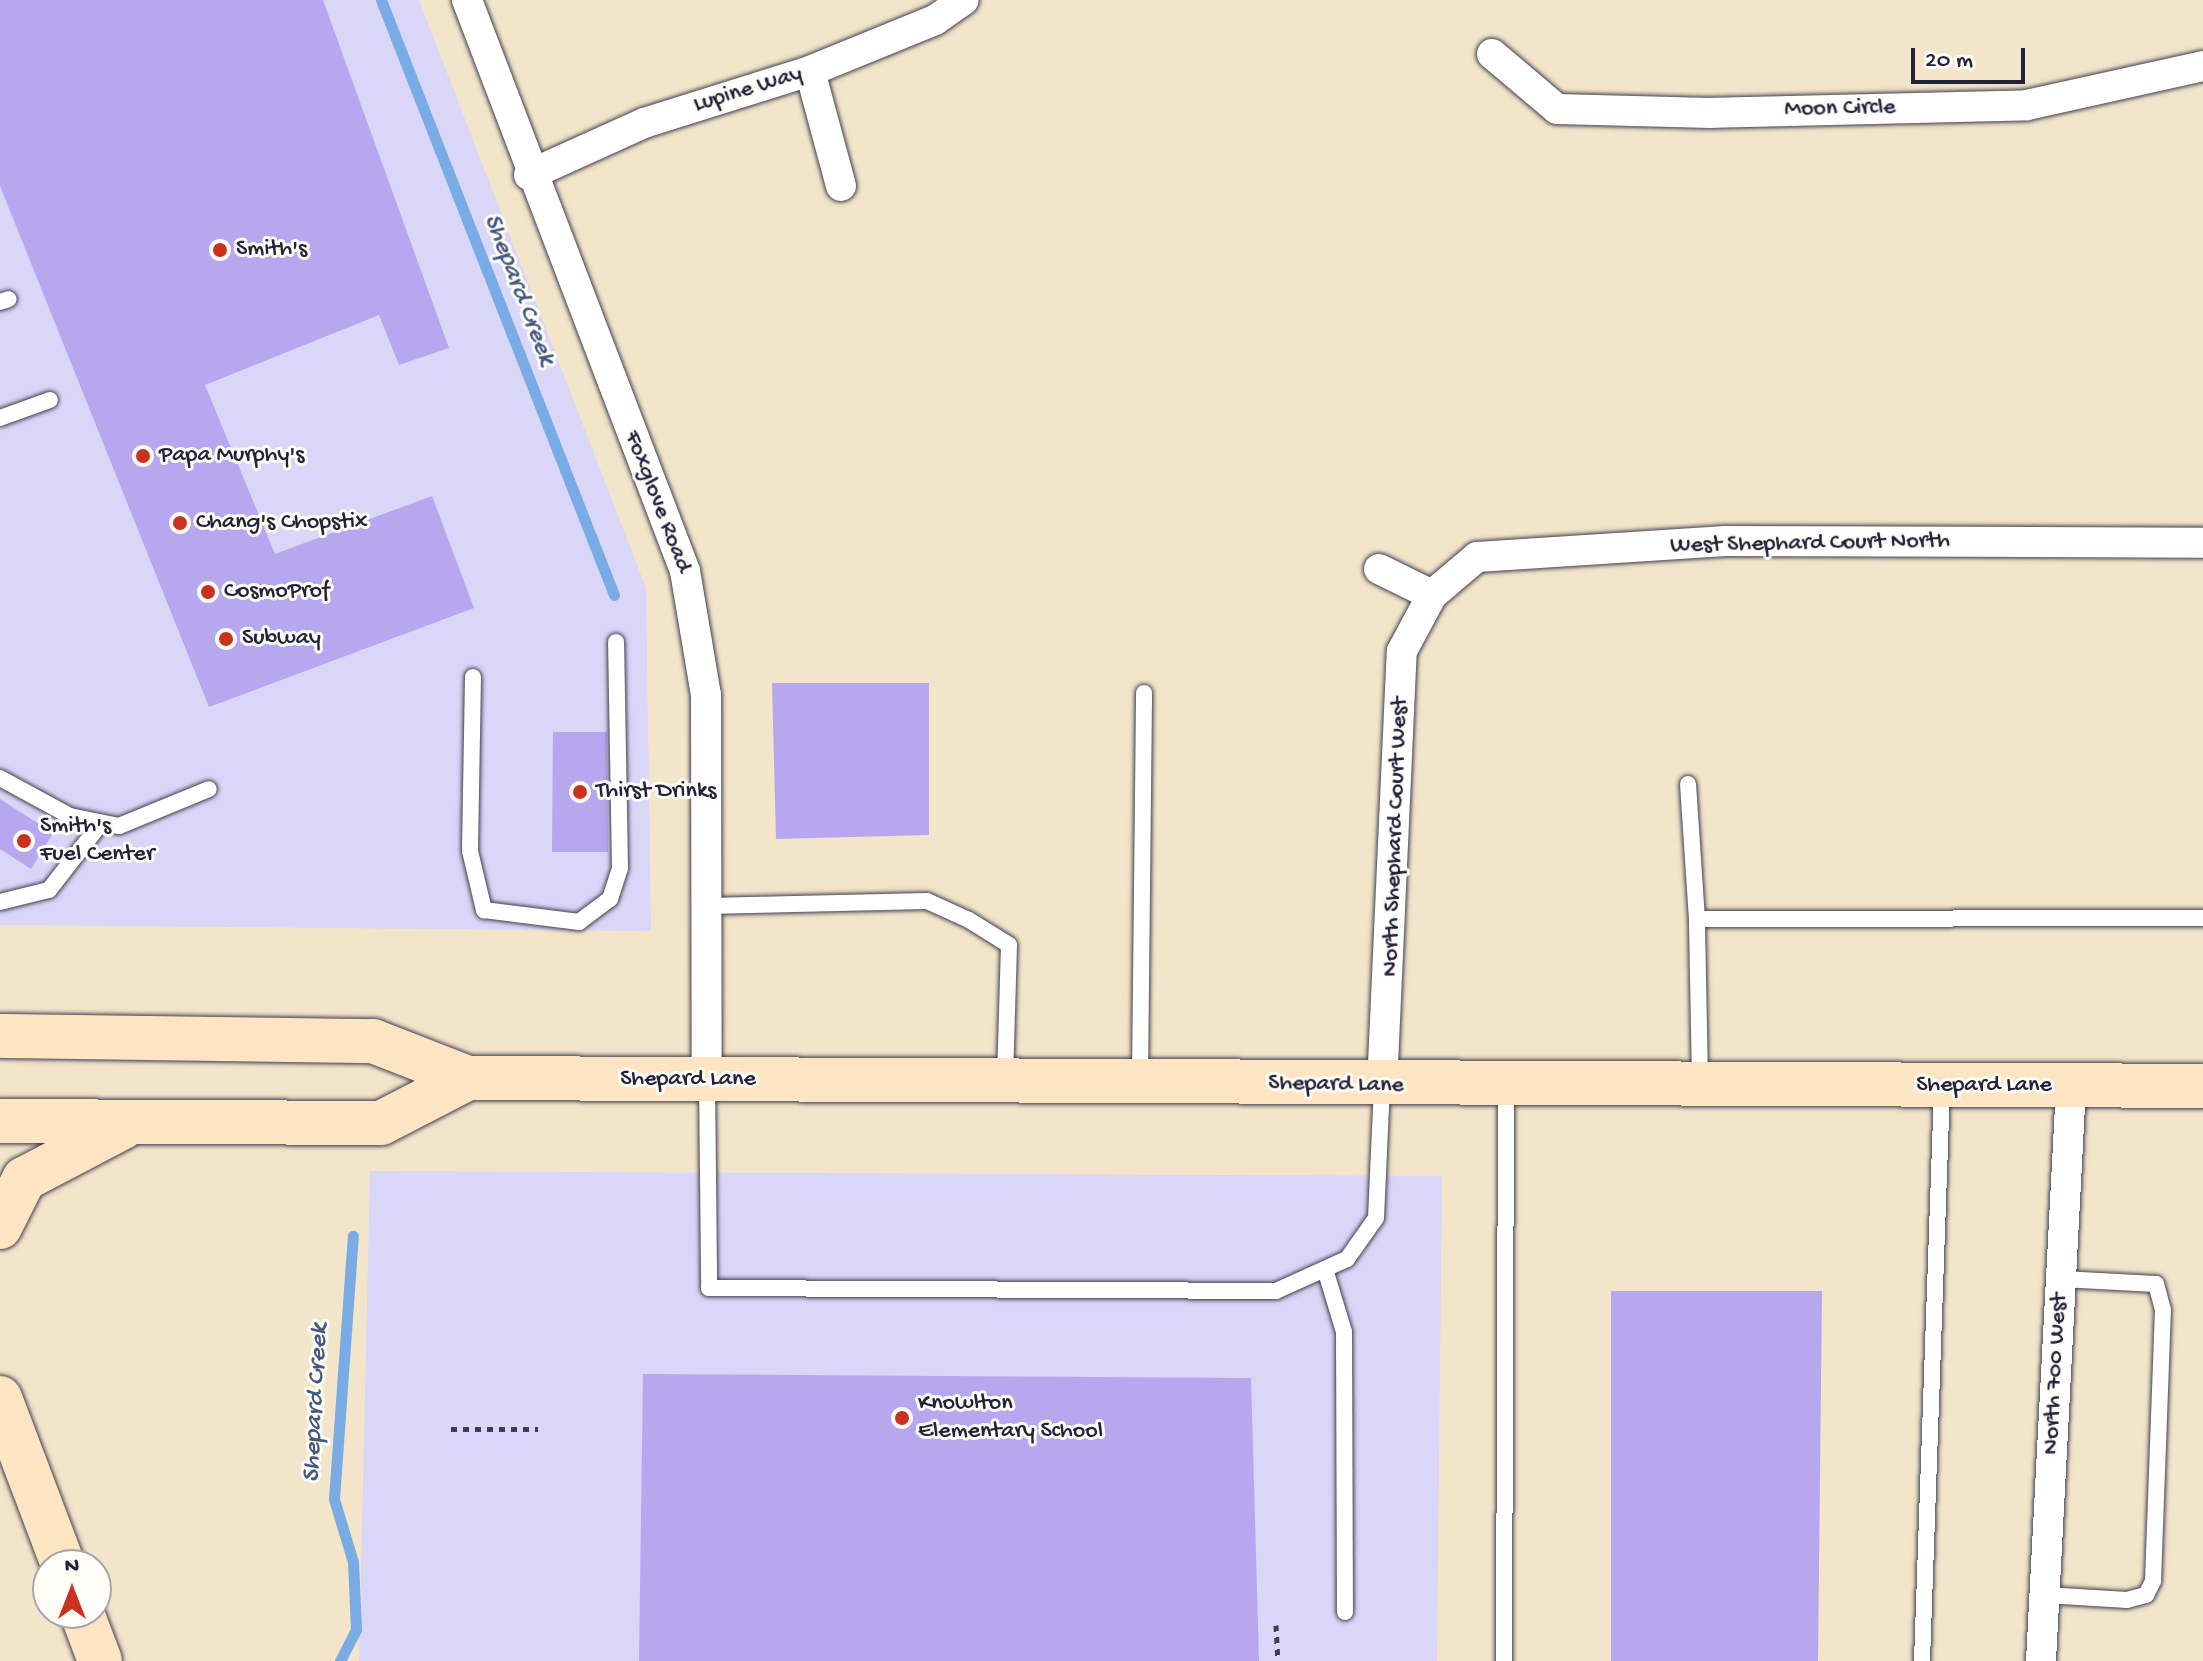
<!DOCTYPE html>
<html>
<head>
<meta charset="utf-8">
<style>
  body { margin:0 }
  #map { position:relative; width:2203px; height:1661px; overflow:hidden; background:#f2e5ca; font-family:"Gochi Hand",sans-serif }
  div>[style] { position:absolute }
  .built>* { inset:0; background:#dad6f7 }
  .stream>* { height:11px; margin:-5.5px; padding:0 5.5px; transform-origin:5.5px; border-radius:5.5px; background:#79abe5 }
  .building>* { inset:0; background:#b7a7ef }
  .path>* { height:5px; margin-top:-2.5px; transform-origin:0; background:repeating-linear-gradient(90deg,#413f50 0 6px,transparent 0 12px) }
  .roads { filter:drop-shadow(0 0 2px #413f50) drop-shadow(0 0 2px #413f50) }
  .lane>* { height:16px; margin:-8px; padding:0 8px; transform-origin:8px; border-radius:8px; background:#fff }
  .street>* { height:30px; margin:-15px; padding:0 15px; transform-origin:15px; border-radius:15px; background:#fff }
  .secondary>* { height:44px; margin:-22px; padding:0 22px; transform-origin:22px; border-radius:22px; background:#fde5c4 }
  .dots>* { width:22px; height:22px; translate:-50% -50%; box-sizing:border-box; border:4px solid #fdfcf7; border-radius:50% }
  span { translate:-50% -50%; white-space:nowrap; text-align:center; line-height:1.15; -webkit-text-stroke:6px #fdfcf7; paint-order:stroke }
  .street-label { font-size:24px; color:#22223b }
  .poi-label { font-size:24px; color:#22223b }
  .left { translate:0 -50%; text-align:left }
  .water-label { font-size:26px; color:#45597f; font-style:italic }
  .north { position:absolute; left:32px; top:1549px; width:80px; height:80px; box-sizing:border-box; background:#fdfcf7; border:2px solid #a5a5ac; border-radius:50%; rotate:0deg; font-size:22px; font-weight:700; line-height:32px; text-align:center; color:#22223b }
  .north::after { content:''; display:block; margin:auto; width:28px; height:36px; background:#c8321e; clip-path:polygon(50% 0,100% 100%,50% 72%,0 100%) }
  .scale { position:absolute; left:1911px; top:48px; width:114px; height:36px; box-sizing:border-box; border:4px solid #22223b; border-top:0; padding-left:10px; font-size:24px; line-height:28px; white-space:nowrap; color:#22223b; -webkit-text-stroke:6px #fdfcf7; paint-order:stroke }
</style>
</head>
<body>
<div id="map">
  <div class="built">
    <i style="clip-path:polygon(0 0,419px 0,646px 588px,651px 931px,0 925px)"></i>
    <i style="clip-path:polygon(370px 1171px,1442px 1176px,1437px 1661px,359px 1661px)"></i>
  </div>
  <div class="stream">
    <i style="left:381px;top:0;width:639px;rotate:68.61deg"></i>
    <i style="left:340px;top:1661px;width:35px;rotate:-63deg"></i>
    <i style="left:356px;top:1630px;width:68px;rotate:-92.5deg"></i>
    <i style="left:353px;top:1562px;width:66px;rotate:-106.8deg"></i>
    <i style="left:334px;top:1499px;width:264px;rotate:-85.9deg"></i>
  </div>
  <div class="building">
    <i style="clip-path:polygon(0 0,323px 0,449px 348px,399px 365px,379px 315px,205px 385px,275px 554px,432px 496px,474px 608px,209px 707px,0 186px)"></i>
    <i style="clip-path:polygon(772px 683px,929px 683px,929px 835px,776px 839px)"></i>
    <i style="clip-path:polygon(553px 732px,607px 732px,608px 852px,552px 852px)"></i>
    <i style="clip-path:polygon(0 799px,53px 833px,31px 869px,0 849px)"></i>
    <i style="clip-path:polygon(1611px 1291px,1822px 1291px,1818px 1661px,1611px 1661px)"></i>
    <i style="clip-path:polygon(643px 1374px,1251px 1378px,1259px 1661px,639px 1661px)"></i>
  </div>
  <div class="path">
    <i style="left:451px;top:1429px;width:87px"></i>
    <i style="left:1276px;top:1625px;width:36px;rotate:87deg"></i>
  </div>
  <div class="roads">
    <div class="lane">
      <i style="left:0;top:302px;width:9px;rotate:-18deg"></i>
      <i style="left:0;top:418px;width:53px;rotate:-19.8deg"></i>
      <i style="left:473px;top:677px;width:174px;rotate:91deg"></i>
      <i style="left:470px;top:851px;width:61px;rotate:76.7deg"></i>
      <i style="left:484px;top:910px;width:96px;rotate:7.2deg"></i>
      <i style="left:579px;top:922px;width:39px;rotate:-37deg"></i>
      <i style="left:610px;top:899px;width:33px;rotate:-72deg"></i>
      <i style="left:620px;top:868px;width:226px;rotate:-91deg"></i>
      <i style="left:0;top:778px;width:80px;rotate:28.5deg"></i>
      <i style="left:70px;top:816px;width:50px;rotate:11.5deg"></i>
      <i style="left:119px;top:826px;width:97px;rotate:-22.3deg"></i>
      <i style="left:1688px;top:784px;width:135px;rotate:86.2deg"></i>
      <i style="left:0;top:902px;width:50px;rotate:-13.8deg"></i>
      <i style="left:49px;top:890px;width:85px;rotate:-52.2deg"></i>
      <i style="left:707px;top:906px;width:220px;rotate:-1.3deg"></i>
      <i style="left:927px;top:901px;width:46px;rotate:24.3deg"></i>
      <i style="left:969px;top:920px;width:47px;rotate:32deg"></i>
      <i style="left:1009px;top:945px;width:133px;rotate:91.7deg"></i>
      <i style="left:707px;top:1080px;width:208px;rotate:89.4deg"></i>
      <i style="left:709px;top:1288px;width:567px;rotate:0.3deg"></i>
      <i style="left:1276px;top:1291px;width:78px;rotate:-24.3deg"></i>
      <i style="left:1347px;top:1259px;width:50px;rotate:-54.7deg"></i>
      <i style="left:1376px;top:1218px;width:132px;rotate:-87.4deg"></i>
      <i style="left:1140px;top:1080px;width:387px;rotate:-89.4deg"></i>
      <i style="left:1700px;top:1081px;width:162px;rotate:-91.1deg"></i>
      <i style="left:1697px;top:919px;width:506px;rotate:-0.11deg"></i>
      <i style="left:1325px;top:1269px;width:66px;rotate:73.2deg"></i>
      <i style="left:1344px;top:1332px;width:280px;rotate:89.8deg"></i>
      <i style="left:2045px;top:1595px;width:82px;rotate:3.5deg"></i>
      <i style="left:2127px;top:1600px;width:20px;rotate:-15deg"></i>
      <i style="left:2146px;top:1595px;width:16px;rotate:-63deg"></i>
      <i style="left:2153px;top:1581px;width:271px;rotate:-87.9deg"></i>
      <i style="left:2163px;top:1310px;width:27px;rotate:-105deg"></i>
      <i style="left:2156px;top:1284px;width:95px;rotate:-177deg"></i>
      <i style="left:1504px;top:1661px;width:575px;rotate:-89.8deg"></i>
      <i style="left:1922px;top:1661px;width:574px;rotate:-88deg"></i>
    </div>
    <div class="street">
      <i style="left:467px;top:0;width:611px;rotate:69.1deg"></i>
      <i style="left:685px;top:571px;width:126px;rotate:80.4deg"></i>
      <i style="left:706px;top:695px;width:384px;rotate:89.9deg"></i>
      <i style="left:1492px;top:54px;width:85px;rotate:40.2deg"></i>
      <i style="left:1557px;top:109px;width:153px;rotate:1.5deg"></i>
      <i style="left:1710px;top:113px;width:317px;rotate:-1.4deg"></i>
      <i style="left:2027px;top:105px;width:180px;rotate:-12.5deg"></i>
      <i style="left:810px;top:71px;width:119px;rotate:74.9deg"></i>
      <i style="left:529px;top:175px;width:126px;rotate:-24.3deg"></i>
      <i style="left:644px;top:123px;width:174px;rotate:-17.4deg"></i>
      <i style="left:810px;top:71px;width:135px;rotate:-22.2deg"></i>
      <i style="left:935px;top:20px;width:35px;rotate:-35deg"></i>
      <i style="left:1379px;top:569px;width:59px;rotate:26.1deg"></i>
      <i style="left:1382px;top:1086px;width:435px;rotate:-87.4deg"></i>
      <i style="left:1402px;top:651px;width:64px;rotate:-61.8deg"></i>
      <i style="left:1432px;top:595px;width:59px;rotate:-40.2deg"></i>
      <i style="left:1477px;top:557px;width:249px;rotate:-3.7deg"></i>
      <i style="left:1725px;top:541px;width:478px;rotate:0.2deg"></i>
      <i style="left:2041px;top:1661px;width:576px;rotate:-87.01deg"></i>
    </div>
    <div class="secondary">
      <i style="left:0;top:1036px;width:373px;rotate:0.8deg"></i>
      <i style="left:373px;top:1041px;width:102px;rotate:21.3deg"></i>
      <i style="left:468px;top:1078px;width:1735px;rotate:0.26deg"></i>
      <i style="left:0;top:1121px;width:381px;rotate:0.3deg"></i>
      <i style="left:381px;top:1123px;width:98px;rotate:-27.3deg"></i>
      <i style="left:0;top:1227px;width:54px;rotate:-63.4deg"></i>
      <i style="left:24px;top:1179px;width:112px;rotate:-27.7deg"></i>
      <i style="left:0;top:1398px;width:178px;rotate:69.3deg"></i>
      <i style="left:82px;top:1613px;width:51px;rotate:69.4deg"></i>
    </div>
  </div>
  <div class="dots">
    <i style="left:220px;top:250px;background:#c8321e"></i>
    <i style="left:143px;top:456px;background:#c8321e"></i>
    <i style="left:180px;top:523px;background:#c8321e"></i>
    <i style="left:208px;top:592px;background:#c8321e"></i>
    <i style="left:226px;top:639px;background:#c8321e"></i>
    <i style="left:580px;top:792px;background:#c8321e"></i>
    <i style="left:24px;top:841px;background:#c8321e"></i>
    <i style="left:902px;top:1418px;background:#c8321e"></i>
  </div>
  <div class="street-label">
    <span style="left:748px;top:90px;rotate:-17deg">Lupine Way</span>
    <span style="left:1840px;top:109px;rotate:-1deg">Moon Circle</span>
    <span style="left:657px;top:502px;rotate:69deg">Foxglove Road</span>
    <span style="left:1810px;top:544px;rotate:-1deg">West Shephard Court North</span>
    <span style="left:1396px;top:837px;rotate:-88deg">North Shephard Court West</span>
    <span style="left:688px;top:1080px">Shepard Lane</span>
    <span style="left:1336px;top:1085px;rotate:1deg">Shepard Lane</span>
    <span style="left:1984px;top:1086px">Shepard Lane</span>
    <span style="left:2056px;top:1374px;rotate:-87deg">North 700 West</span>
  </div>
  <div class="poi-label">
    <span class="left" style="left:236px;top:250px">Smith's</span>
    <span class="left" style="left:159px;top:456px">Papa Murphy's</span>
    <span class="left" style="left:196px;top:523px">Chang's Chopstix</span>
    <span class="left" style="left:224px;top:592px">CosmoProf</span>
    <span class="left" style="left:242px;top:639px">Subway</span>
    <span class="left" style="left:596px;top:792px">Thirst Drinks</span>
    <span class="left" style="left:40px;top:841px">Smith's<br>Fuel Center</span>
    <span class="left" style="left:918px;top:1418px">Knowlton<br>Elementary School</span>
  </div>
  <div class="water-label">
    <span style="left:518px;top:290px;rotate:69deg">Shepard Creek</span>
    <span style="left:317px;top:1403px;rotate:-87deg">Shepard Creek</span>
  </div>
  <div class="north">N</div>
  <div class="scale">20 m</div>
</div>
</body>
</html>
